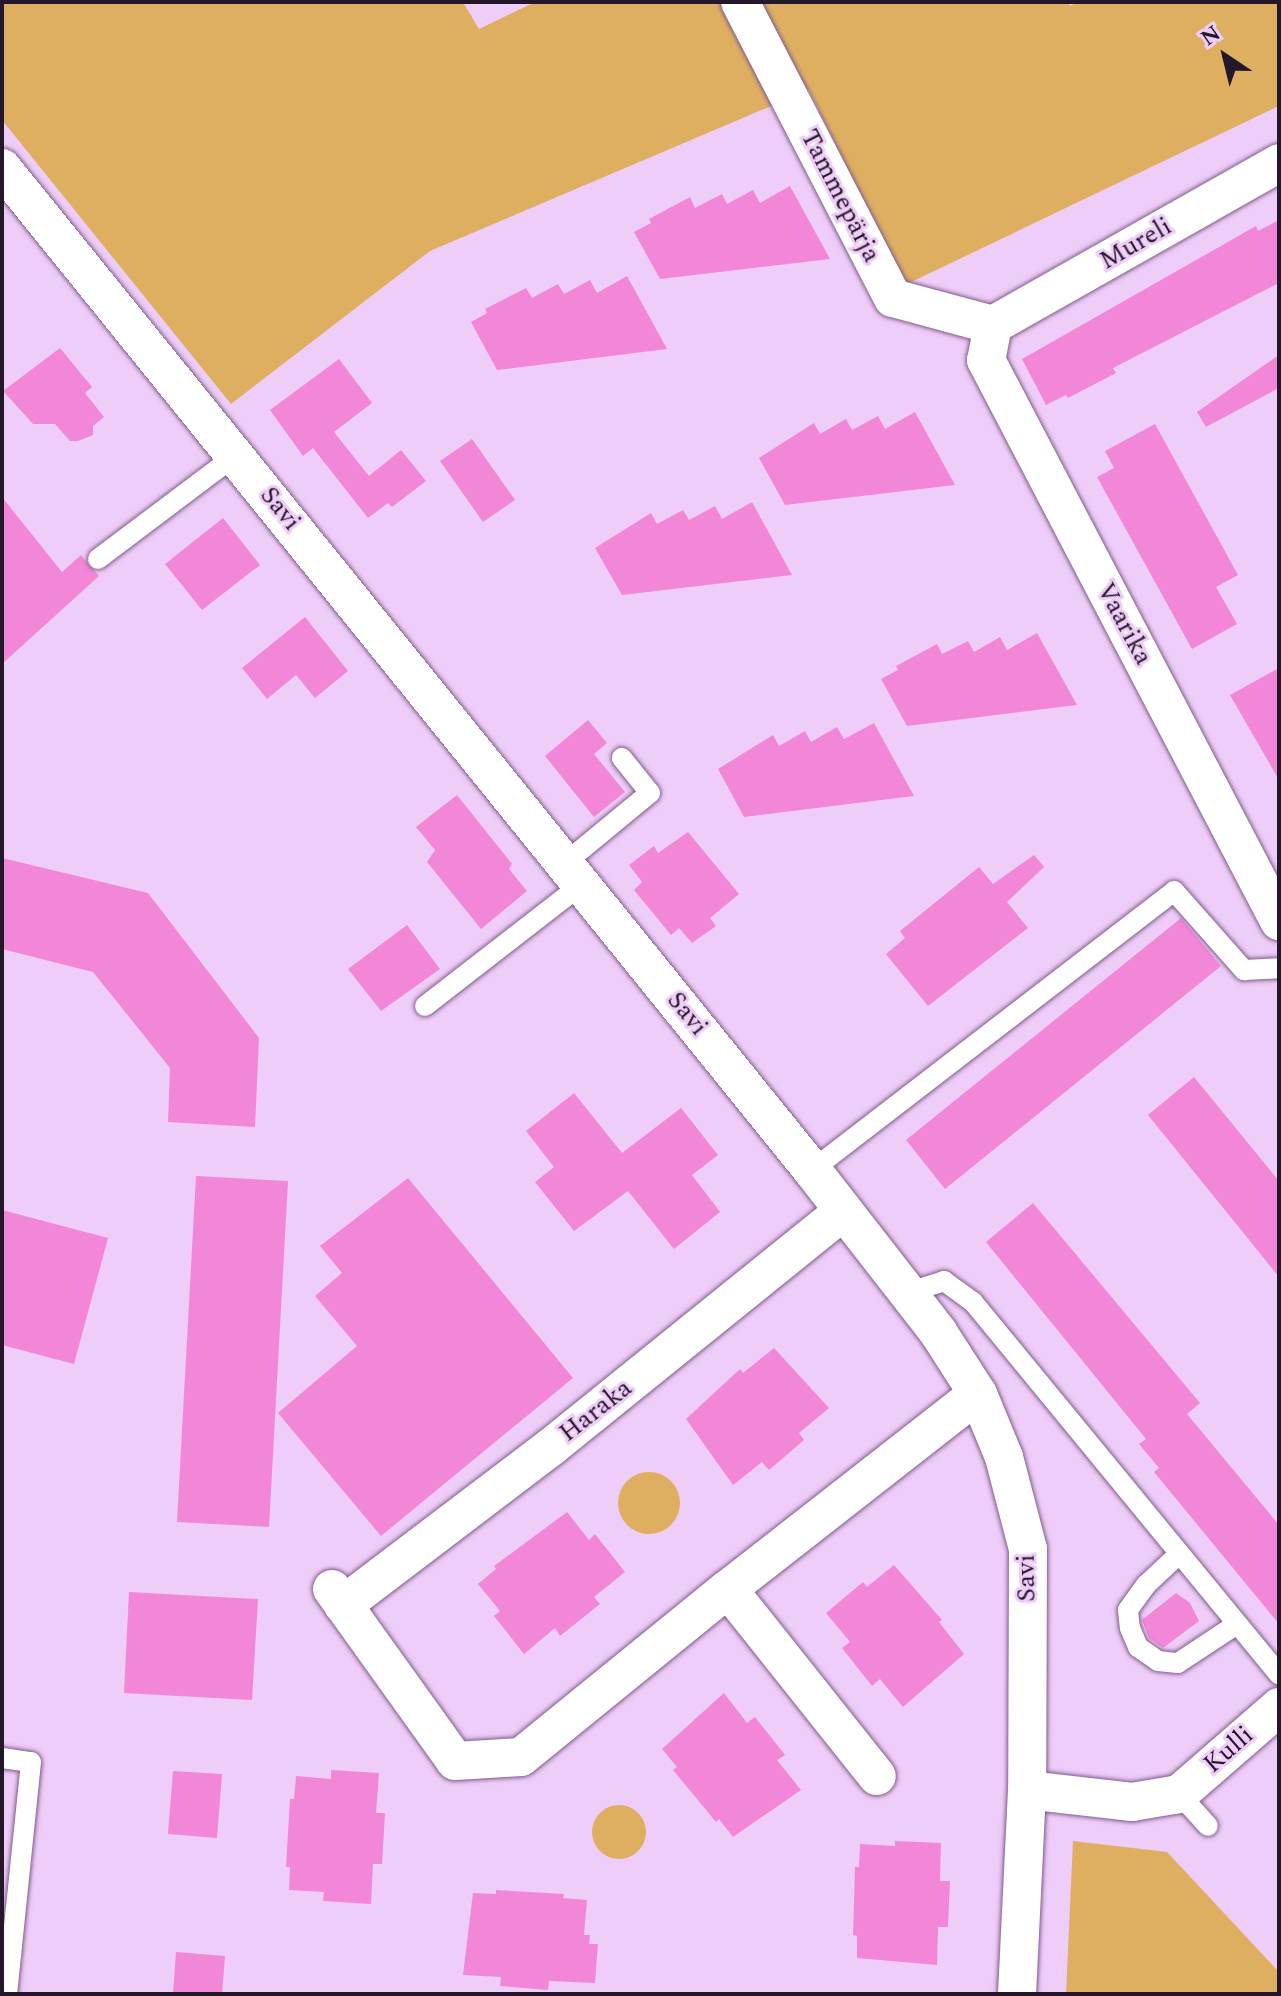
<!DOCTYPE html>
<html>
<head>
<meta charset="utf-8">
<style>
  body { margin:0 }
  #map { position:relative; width:1281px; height:1996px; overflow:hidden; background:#eecdf8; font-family:Spectral,serif }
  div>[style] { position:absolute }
  .green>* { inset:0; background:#dfaf61 }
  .round { border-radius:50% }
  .building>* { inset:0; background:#f387d7 }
  .roads { filter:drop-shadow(0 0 2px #815c8c) drop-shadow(0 0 2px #815c8c) }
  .service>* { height:20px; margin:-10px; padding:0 10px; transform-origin:10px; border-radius:10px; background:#fff }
  .minor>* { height:38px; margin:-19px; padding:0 19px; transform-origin:19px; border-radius:19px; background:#fff }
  span { translate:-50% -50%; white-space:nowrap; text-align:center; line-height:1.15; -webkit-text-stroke:6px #eecdf8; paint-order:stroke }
  .street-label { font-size:26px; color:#25172a }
  .frame { position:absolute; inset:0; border:4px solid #25172a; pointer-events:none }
  .north { position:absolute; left:1185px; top:16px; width:80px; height:80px; -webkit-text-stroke:6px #eecdf8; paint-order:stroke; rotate:325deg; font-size:22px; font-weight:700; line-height:32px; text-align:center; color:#25172a }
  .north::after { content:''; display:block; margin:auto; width:28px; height:36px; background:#25172a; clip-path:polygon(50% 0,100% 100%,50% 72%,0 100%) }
</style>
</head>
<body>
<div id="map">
  <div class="green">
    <i style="clip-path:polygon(2px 2px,463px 2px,479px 29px,535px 2px,1068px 2px,1070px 6px,1078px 2px,1279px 2px,1279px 106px,905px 285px,809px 90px,430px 251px,231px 404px,2px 120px)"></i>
    <i class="round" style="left:618px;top:1472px;width:62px;height:62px"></i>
    <i class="round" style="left:592px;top:1805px;width:54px;height:54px"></i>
    <i style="clip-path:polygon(1073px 1841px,1167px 1852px,1279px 1972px,1279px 1994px,1066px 1994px)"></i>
  </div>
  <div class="building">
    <i style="clip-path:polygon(790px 186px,830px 259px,660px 279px,634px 232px,651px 223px,649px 219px,690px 197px,695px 208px,722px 194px,727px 204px,753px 190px,760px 203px)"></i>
    <i style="clip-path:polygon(1279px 220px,1279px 283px,1113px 368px,1116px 373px,1068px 398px,1066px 395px,1046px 405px,1022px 359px,1256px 226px,1258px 231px)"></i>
    <i style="clip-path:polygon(627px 276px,667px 349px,497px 370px,471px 322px,487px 313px,485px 309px,526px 288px,532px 298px,558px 284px,564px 294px,590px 280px,597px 293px)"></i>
    <i style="clip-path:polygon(60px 348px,92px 387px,85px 393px,104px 417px,93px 426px,93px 435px,78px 441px,70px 441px,55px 424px,33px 424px,3px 391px)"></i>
    <i style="clip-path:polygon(1279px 355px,1279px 388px,1206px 427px,1197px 412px)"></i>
    <i style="clip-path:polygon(339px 359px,372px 403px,334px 432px,369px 476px,401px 450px,426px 481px,392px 507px,388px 503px,368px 518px,313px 448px,303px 456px,270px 410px)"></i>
    <i style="clip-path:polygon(915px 412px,955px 485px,785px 505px,759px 458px,814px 423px,820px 434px,846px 419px,852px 430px,878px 416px,885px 429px)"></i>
    <i style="clip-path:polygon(1155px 424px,1238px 575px,1216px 587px,1237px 624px,1192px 649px,1097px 477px,1114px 468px,1105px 451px)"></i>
    <i style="clip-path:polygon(472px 439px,515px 500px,483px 522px,440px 461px)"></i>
    <i style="clip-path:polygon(2px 497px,62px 572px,81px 555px,99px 576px,2px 664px)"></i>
    <i style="clip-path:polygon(752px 502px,792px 575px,622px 595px,595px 548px,651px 513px,657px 524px,683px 510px,689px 520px,715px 506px,722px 519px)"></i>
    <i style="clip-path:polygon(223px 518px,260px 565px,202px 610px,165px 564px)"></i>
    <i style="clip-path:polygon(305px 617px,348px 671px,315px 698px,296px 675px,267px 699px,242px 668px)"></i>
    <i style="clip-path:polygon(1037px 633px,1077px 705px,907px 726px,881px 679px,898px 670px,896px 666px,937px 644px,942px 654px,968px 641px,974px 652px,1000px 637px,1007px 650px)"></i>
    <i style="clip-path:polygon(1279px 668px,1279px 780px,1230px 695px)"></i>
    <i style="clip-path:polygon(588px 720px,607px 743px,594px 754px,625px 792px,594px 817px,545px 756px)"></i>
    <i style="clip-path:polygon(874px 723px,914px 796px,744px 817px,718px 769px,773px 735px,779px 746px,805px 731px,811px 742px,837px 727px,844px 739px)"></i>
    <i style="clip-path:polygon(457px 795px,512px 864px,509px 869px,527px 891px,481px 929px,427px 862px,435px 850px,416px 827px)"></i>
    <i style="clip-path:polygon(688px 832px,739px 894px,710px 918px,716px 926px,692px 943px,679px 928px,671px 935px,634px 890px,642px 882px,629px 865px,654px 846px,658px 853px)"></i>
    <i style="clip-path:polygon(1034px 855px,1044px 867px,1007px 902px,1028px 928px,928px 1006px,886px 954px,905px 938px,900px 931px,979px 867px,993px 884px)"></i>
    <i style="clip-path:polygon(2px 858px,148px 893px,259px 1038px,255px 1127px,168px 1122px,170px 1068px,93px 972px,2px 949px)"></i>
    <i style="clip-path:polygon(1181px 918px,1221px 966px,945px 1189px,906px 1140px)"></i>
    <i style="clip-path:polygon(407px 925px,440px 969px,381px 1011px,348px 969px)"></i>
    <i style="clip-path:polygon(1194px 1077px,1279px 1181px,1279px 1277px,1148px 1115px)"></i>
    <i style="clip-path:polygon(574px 1093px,622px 1153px,681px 1108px,718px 1155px,692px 1175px,720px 1212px,674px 1249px,628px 1191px,574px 1231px,535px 1182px,554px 1167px,526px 1131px)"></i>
    <i style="clip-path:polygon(196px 1176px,288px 1181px,269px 1527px,177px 1522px)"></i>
    <i style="clip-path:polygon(408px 1178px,573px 1378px,381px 1536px,278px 1413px,357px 1346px,315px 1296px,342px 1273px,320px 1246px)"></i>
    <i style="clip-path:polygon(1033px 1203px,1200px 1403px,1187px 1414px,1279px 1525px,1279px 1624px,1154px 1472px,1159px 1468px,1139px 1444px,1146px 1439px,986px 1242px)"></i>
    <i style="clip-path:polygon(2px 1210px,108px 1238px,74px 1364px,2px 1345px)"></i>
    <i style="clip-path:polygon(774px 1348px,829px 1408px,799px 1433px,804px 1440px,769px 1470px,762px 1462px,733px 1485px,686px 1419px,740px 1369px,743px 1373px)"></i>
    <i style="clip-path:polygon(567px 1512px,589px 1540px,595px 1534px,625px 1572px,594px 1597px,600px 1604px,560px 1636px,555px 1628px,524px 1654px,494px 1616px,500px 1611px,478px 1584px,496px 1569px,494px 1566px)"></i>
    <i style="clip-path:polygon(894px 1565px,942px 1620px,939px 1622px,964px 1654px,903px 1707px,880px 1679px,872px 1686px,842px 1648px,850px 1642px,826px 1613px,863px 1582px,867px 1587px)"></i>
    <i style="clip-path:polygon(129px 1592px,258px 1599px,252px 1700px,124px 1693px)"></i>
    <i style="clip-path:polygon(1176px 1593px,1190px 1603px,1199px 1621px,1163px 1648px,1149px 1638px,1142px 1620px)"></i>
    <i style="clip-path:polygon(724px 1693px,747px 1723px,755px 1717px,785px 1755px,777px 1760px,801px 1790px,733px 1837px,719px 1819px,716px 1822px,673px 1770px,677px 1767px,662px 1749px)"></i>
    <i style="clip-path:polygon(331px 1770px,379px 1773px,376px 1813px,385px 1813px,382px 1864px,373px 1864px,371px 1904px,323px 1901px,324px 1892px,289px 1890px,290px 1867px,286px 1867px,290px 1799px,294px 1799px,296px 1776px,331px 1779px)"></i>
    <i style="clip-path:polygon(173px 1771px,222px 1774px,217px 1838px,168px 1834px)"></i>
    <i style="clip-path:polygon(895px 1841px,941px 1843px,940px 1881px,950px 1881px,948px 1927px,938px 1927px,937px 1965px,857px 1958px,857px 1936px,853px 1935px,855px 1867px,859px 1867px,860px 1844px,895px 1846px)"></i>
    <i style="clip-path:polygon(496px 1890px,564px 1894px,563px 1898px,587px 1900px,584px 1935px,590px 1935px,589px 1944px,598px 1944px,595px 1983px,549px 1981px,548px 1990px,500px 1986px,501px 1977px,463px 1975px,473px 1893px,496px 1894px)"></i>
    <i style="clip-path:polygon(176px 1952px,225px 1956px,222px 1994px,173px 1994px)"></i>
  </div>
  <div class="roads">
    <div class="service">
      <i style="left:98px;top:559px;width:173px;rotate:-37deg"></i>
      <i style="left:565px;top:863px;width:110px;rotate:-39.5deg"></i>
      <i style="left:650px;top:793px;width:45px;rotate:-128.7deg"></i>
      <i style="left:425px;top:1006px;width:199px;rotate:-37.8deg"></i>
      <i style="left:812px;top:1170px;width:457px;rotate:-37.6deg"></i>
      <i style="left:1174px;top:891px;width:106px;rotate:48.5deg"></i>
      <i style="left:1244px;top:970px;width:35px;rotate:-3deg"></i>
      <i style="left:909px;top:1292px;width:37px;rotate:-17deg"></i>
      <i style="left:944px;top:1281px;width:36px;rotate:36deg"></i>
      <i style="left:973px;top:1302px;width:482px;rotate:50.6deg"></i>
      <i style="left:1179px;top:1554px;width:45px;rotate:136.8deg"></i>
      <i style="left:1146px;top:1585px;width:31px;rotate:126deg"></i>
      <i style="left:1128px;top:1610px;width:18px;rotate:84deg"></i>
      <i style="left:1130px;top:1628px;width:21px;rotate:67deg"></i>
      <i style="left:1138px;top:1647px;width:24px;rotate:35deg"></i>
      <i style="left:1158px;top:1661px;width:20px;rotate:6deg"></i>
      <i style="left:1178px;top:1663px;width:71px;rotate:-33.5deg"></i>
      <i style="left:2px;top:1758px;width:29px;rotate:8deg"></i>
      <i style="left:31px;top:1762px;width:233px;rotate:95.9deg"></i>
      <i style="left:1179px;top:1794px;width:43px;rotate:47.8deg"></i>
    </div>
    <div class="minor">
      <i style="left:740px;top:2px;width:333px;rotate:62.7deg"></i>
      <i style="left:893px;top:298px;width:104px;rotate:15.1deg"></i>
      <i style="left:2px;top:168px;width:1288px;rotate:51.05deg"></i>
      <i style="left:812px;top:1170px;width:205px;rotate:52.1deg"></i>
      <i style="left:938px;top:1332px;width:74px;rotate:57.2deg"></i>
      <i style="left:978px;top:1394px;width:68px;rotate:67.6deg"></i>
      <i style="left:1004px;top:1457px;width:95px;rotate:75.4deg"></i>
      <i style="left:1028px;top:1549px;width:241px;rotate:90.2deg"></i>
      <i style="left:1027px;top:1790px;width:204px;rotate:92.8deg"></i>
      <i style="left:993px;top:325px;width:36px;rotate:101deg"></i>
      <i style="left:986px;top:360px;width:633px;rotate:62.42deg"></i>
      <i style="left:993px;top:325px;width:329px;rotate:-29.5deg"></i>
      <i style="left:332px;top:1589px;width:211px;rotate:54.4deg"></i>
      <i style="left:455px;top:1761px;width:66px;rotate:-3.5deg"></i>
      <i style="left:521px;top:1757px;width:267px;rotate:-39.1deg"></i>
      <i style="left:728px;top:1589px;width:317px;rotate:-38deg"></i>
      <i style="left:728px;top:1589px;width:239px;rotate:51.5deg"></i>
      <i style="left:343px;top:1605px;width:261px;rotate:-37.2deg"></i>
      <i style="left:551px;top:1447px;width:376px;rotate:-38.9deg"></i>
      <i style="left:1027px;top:1790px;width:106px;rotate:6.5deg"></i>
      <i style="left:1132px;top:1802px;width:48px;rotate:-9.7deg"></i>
      <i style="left:1179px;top:1794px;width:133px;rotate:-41deg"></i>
    </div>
  </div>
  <div class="street-label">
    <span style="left:840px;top:196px;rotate:63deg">Tammepärja</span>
    <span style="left:1136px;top:244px;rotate:-30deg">Mureli</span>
    <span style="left:280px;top:509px;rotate:51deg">Savi</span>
    <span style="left:1124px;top:624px;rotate:62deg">Vaarika</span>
    <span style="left:687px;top:1014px;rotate:51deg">Savi</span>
    <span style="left:596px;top:1411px;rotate:-38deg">Haraka</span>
    <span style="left:1027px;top:1578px;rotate:-91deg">Savi</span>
    <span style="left:1229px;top:1750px;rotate:-41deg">Kulli</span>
  </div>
  <div class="frame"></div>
  <div class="north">N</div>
</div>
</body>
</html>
